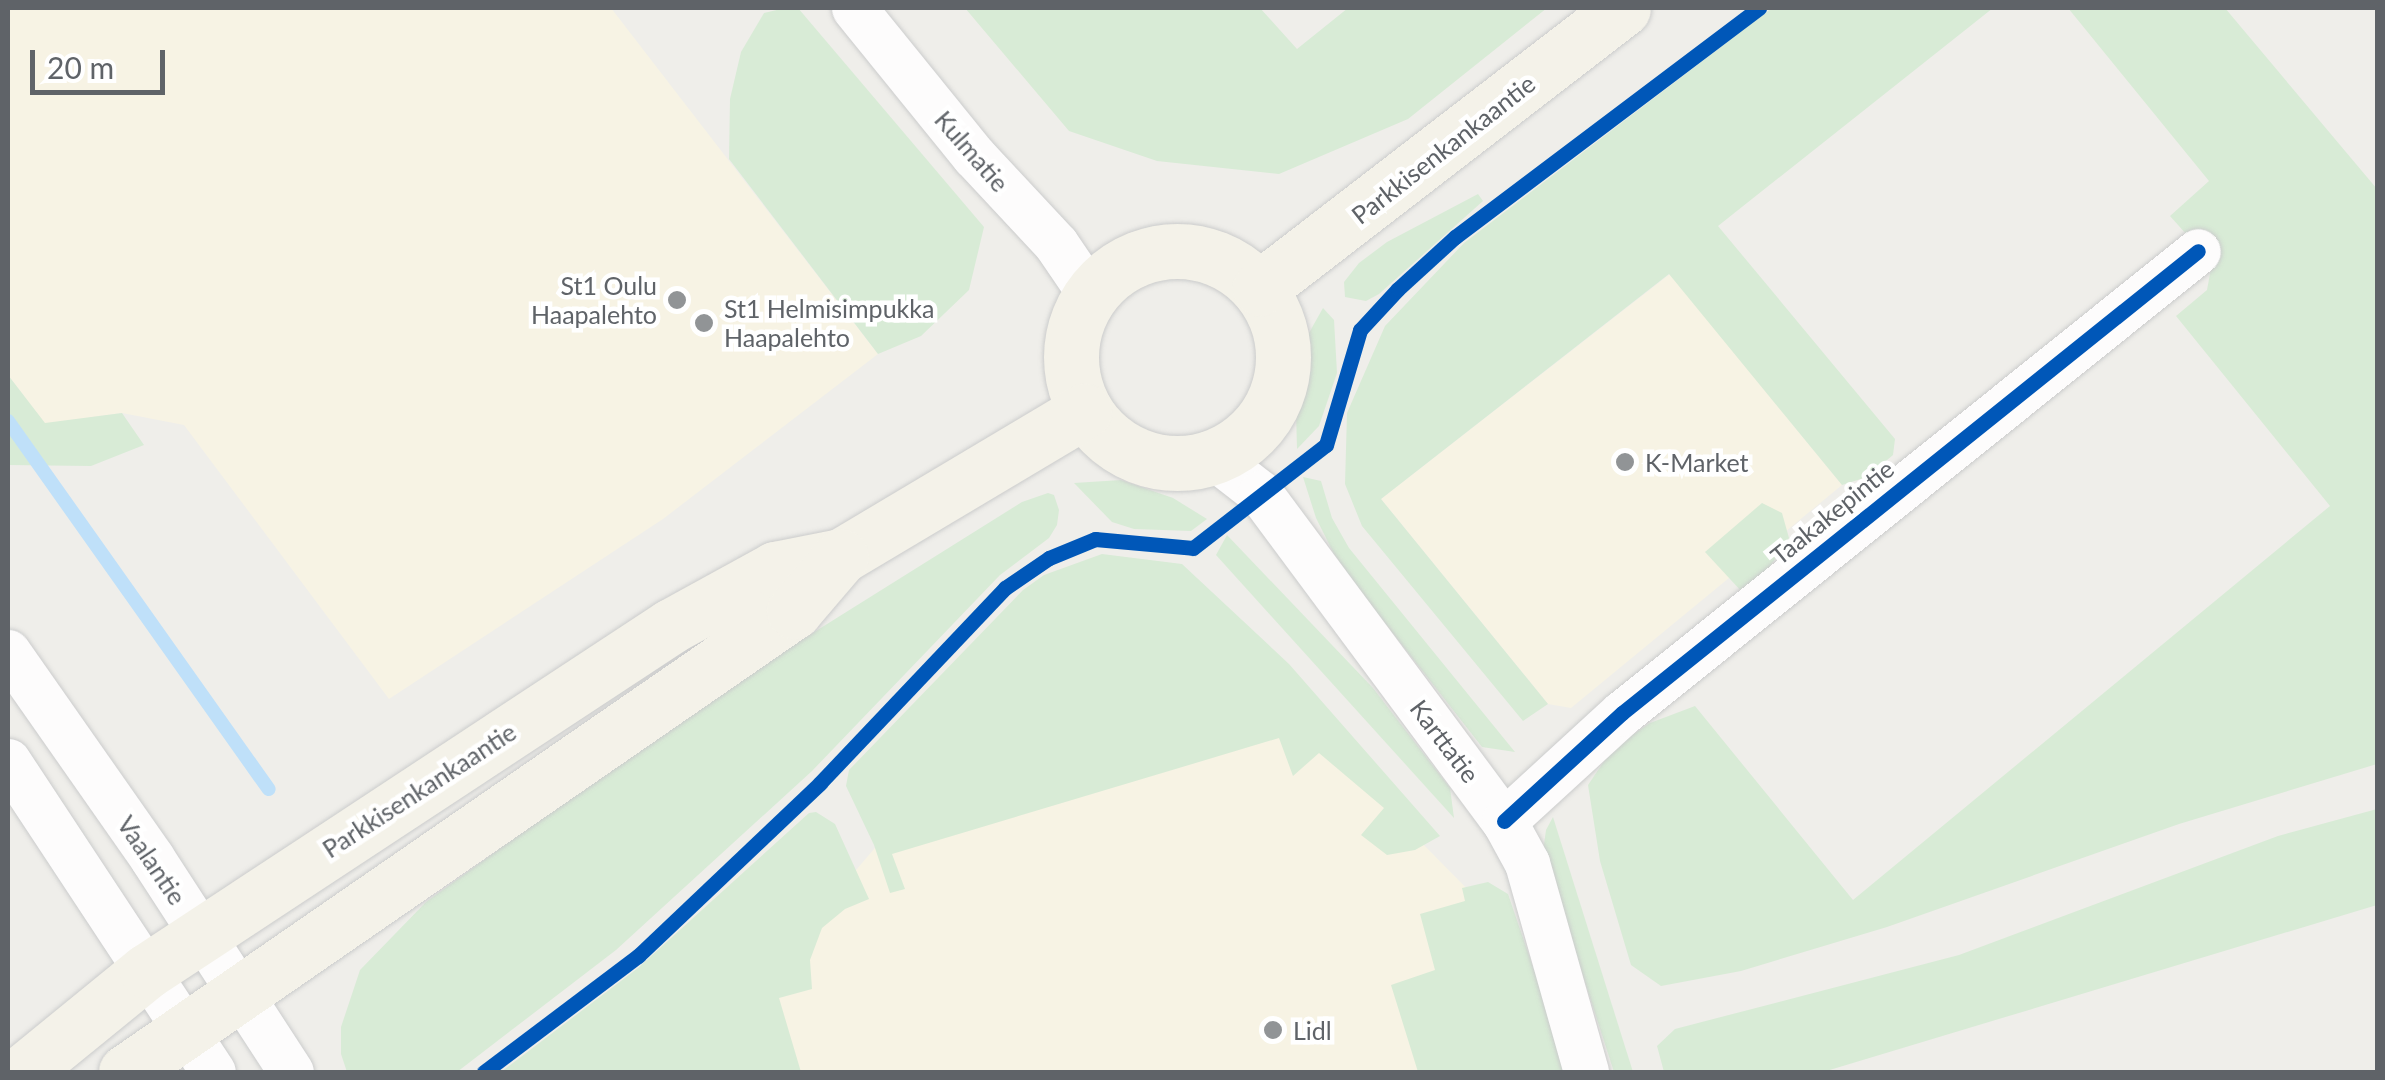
<!DOCTYPE html>
<html>
<head>
<meta charset="utf-8">
<style>
  body { margin:0 }
  #map { position:relative; width:2385px; height:1080px; overflow:hidden; background:#efeeea; font-family:Lato,sans-serif }
  div>[style] { position:absolute }
  .commercial>* { inset:0; background:#f7f3e4 }
  .green>* { inset:0; background:#d8ebd6 }
  .stream>* { height:14px; margin:-7px; padding:0 7px; transform-origin:7px; border-radius:7px; background:#bfe0f9 }
  .roads { filter:drop-shadow(0 0 2px #cbcccc) drop-shadow(0 0 2px #cbcccc) }
  .minor>* { height:45px; margin:-22.5px; padding:0 22.5px; transform-origin:22.5px; border-radius:22.5px; background:#fdfcfc }
  .major>* { height:55px; margin:-27.5px; padding:0 27.5px; transform-origin:27.5px; border-radius:27.5px; background:#f4f2e9 }
  .major>.ring { margin:-27.5px; padding:0; box-sizing:content-box; background:none; border:55px solid #f4f2e9; border-radius:50% }
  .cycleway>* { height:15px; margin:-7.5px; padding:0 7.5px; transform-origin:7.5px; border-radius:7.5px; background:#0057b8 }
  .dots>* { width:28px; height:28px; translate:-50% -50%; box-sizing:border-box; border:5px solid #fff; border-radius:50% }
  span { translate:-50% -50%; white-space:nowrap; text-align:center; line-height:1.15; -webkit-text-stroke:9px #fff; paint-order:stroke }
  .street-label { font-size:25px; color:#5f6368 }
  .poi-label { font-size:25px; color:#5f6368 }
  .right { translate:-100% -50%; text-align:right }
  .left { translate:0 -50%; text-align:left }
  .frame { position:absolute; inset:0; border:10px solid #5f6368; pointer-events:none }
  .scale { position:absolute; left:30px; top:50px; width:135px; height:45px; box-sizing:border-box; border:5px solid #5f6368; border-top:0; padding-left:12px; font-size:30px; line-height:35px; white-space:nowrap; color:#5f6368; -webkit-text-stroke:8px #fff; paint-order:stroke }
</style>
</head>
<body>
<div id="map">
  <div class="commercial">
    <i style="clip-path:polygon(8px 8px,611px 8px,878px 354px,663px 519px,389px 699px,184px 425px,122px 413px,45px 424px,8px 375px)"></i>
    <i style="clip-path:polygon(1670px 274px,1842px 485px,1571px 708px,1548px 704px,1381px 499px)"></i>
    <i style="clip-path:polygon(1275px 694px,1486px 908px,1542px 1072px,786px 1072px,762px 980px,892px 828px)"></i>
  </div>
  <div class="green">
    <i style="clip-path:polygon(785px 8px,798px 8px,984px 227px,969px 290px,921px 336px,878px 354px,729px 159px,730px 99px,741px 52px,764px 13px)"></i>
    <i style="clip-path:polygon(965px 8px,1260px 8px,1297px 49px,1348px 8px,1547px 8px,1408px 119px,1279px 174px,1157px 161px,1069px 131px)"></i>
    <i style="clip-path:polygon(1772px 8px,1993px 8px,1718px 226px,1895px 439px,1893px 455px,1867px 477px,1842px 485px,1669px 274px,1381px 499px,1548px 704px,1523px 721px,1362px 526px,1345px 484px,1347px 413px,1385px 326px,1464px 243px)"></i>
    <i style="clip-path:polygon(2068px 8px,2225px 8px,2377px 189px,2377px 764px,2179px 824px,1887px 927px,1741px 971px,1661px 986px,1631px 965px,1600px 861px,1588px 785px,1613px 748px,1650px 723px,1695px 706px,1853px 900px,2330px 506px,2176px 316px,2207px 290px,2212px 263px,2170px 216px,2209px 181px)"></i>
    <i style="clip-path:polygon(1478px 194px,1483px 201px,1379px 294px,1366px 301px,1345px 297px,1344px 282px,1359px 263px,1387px 242px)"></i>
    <i style="clip-path:polygon(1323px 308px,1334px 320px,1337px 373px,1319px 426px,1297px 449px,1295px 372px,1300px 349px)"></i>
    <i style="clip-path:polygon(8px 375px,45px 423px,122px 413px,144px 445px,91px 466px,8px 465px)"></i>
    <i style="clip-path:polygon(1303px 477px,1321px 481px,1332px 518px,1349px 548px,1515px 752px,1482px 747px,1370px 604px,1334px 554px,1316px 518px)"></i>
    <i style="clip-path:polygon(1121px 480px,1173px 498px,1207px 519px,1191px 531px,1134px 529px,1112px 522px,1074px 483px)"></i>
    <i style="clip-path:polygon(1048px 493px,1054px 495px,1059px 510px,1057px 525px,1049px 538px,1000px 575px,812px 771px,616px 950px,457px 1072px,347px 1072px,341px 1054px,341px 1027px,360px 970px,426px 902px,704px 701px,1022px 502px)"></i>
    <i style="clip-path:polygon(1762px 503px,1782px 513px,1789px 538px,1763px 577px,1742px 592px,1705px 552px)"></i>
    <i style="clip-path:polygon(1227px 535px,1373px 688px,1450px 788px,1454px 818px,1216px 555px)"></i>
    <i style="clip-path:polygon(1102px 554px,1182px 564px,1289px 664px,1440px 836px,1415px 850px,1387px 855px,1361px 835px,1384px 808px,1319px 753px,1293px 776px,1279px 738px,892px 854px,905px 889px,890px 893px,874px 845px,846px 786px,849px 770px,1023px 590px,1044px 575px)"></i>
    <i style="clip-path:polygon(2377px 809px,2377px 905px,1823px 1072px,1664px 1072px,1657px 1046px,1675px 1029px,1959px 955px,2278px 836px)"></i>
    <i style="clip-path:polygon(816px 812px,835px 824px,869px 899px,845px 909px,822px 928px,810px 960px,812px 989px,779px 998px,801px 1072px,501px 1072px,638px 968px,809px 813px)"></i>
    <i style="clip-path:polygon(1553px 817px,1633px 1072px,1614px 1072px,1543px 852px,1546px 830px)"></i>
    <i style="clip-path:polygon(1488px 882px,1508px 894px,1569px 1072px,1418px 1072px,1391px 985px,1435px 970px,1420px 914px,1465px 901px,1462px 888px)"></i>
  </div>
  <div class="stream">
    <i style="left:8px;top:421px;width:451px;rotate:54.7deg"></i>
  </div>
  <div class="roads">
    <div class="minor">
      <i style="left:854px;top:8px;width:191px;rotate:51deg"></i>
      <i style="left:974px;top:156px;width:120px;rotate:47deg"></i>
      <i style="left:1056px;top:244px;width:60px;rotate:55.8deg"></i>
      <i style="left:1215px;top:458px;width:57px;rotate:37.9deg"></i>
      <i style="left:1260px;top:493px;width:409px;rotate:53.4deg"></i>
      <i style="left:1504px;top:821px;width:48px;rotate:61.3deg"></i>
      <i style="left:1527px;top:863px;width:217px;rotate:74.2deg"></i>
      <i style="left:8px;top:652px;width:251px;rotate:55deg"></i>
      <i style="left:152px;top:858px;width:255px;rotate:57deg"></i>
      <i style="left:8px;top:761px;width:372px;rotate:56.6deg"></i>
      <i style="left:1504px;top:821px;width:160px;rotate:-42.5deg"></i>
      <i style="left:1622px;top:713px;width:738px;rotate:-38.73deg"></i>
    </div>
    <div class="major">
      <i class="ring" style="left:1071px;top:251px;width:157px;height:157px"></i>
      <i style="left:1260px;top:288px;width:458px;rotate:-37.6deg"></i>
      <i style="left:23px;top:1072px;width:160px;rotate:-39.2deg"></i>
      <i style="left:147px;top:971px;width:627px;rotate:-33.36deg"></i>
      <i style="left:671px;top:626px;width:119px;rotate:-28.7deg"></i>
      <i style="left:775px;top:569px;width:67px;rotate:-11.1deg"></i>
      <i style="left:841px;top:556px;width:283px;rotate:-30.8deg"></i>
      <i style="left:126px;top:1072px;width:812px;rotate:-34.61deg"></i>
      <i style="left:794px;top:611px;width:72px;rotate:-49.5deg"></i>
    </div>
  </div>
  <div class="cycleway">
    <i style="left:1504px;top:821px;width:160px;rotate:-42.5deg"></i>
    <i style="left:1622px;top:713px;width:738px;rotate:-38.73deg"></i>
    <i style="left:484px;top:1072px;width:193px;rotate:-37deg"></i>
    <i style="left:638px;top:956px;width:251px;rotate:-43.5deg"></i>
    <i style="left:820px;top:783px;width:269px;rotate:-46.5deg"></i>
    <i style="left:1005px;top:588px;width:53px;rotate:-34.3deg"></i>
    <i style="left:1049px;top:558px;width:50px;rotate:-22.4deg"></i>
    <i style="left:1095px;top:539px;width:98px;rotate:5.2deg"></i>
    <i style="left:1193px;top:548px;width:168px;rotate:-37.8deg"></i>
    <i style="left:1326px;top:445px;width:120px;rotate:-73.5deg"></i>
    <i style="left:1360px;top:330px;width:56px;rotate:-47.2deg"></i>
    <i style="left:1398px;top:289px;width:77px;rotate:-42.4deg"></i>
    <i style="left:1455px;top:237px;width:381px;rotate:-37deg"></i>
  </div>
  <div class="dots">
    <i style="left:677px;top:300px;background:#919496"></i>
    <i style="left:704px;top:323px;background:#919496"></i>
    <i style="left:1625px;top:462px;background:#919496"></i>
    <i style="left:1273px;top:1030px;background:#919496"></i>
  </div>
  <div class="street-label">
    <span style="left:1443px;top:149px;rotate:-38deg">Parkkisenkankaantie</span>
    <span style="left:972px;top:151px;rotate:49deg">Kulmatie</span>
    <span style="left:1832px;top:512px;rotate:-39deg">Taakakepintie</span>
    <span style="left:1445px;top:741px;rotate:53deg">Karttatie</span>
    <span style="left:419px;top:790px;rotate:-33deg">Parkkisenkankaantie</span>
    <span style="left:152px;top:860px;rotate:56deg">Vaalantie</span>
  </div>
  <div class="poi-label">
    <span class="right" style="left:657px;top:300px">St1 Oulu<br>Haapalehto</span>
    <span class="left" style="left:724px;top:323px">St1 Helmisimpukka<br>Haapalehto</span>
    <span class="left" style="left:1645px;top:462px">K-Market</span>
    <span class="left" style="left:1293px;top:1030px">Lidl</span>
  </div>
  <div class="frame"></div>
  <div class="scale">20 m</div>
</div>
</body>
</html>
